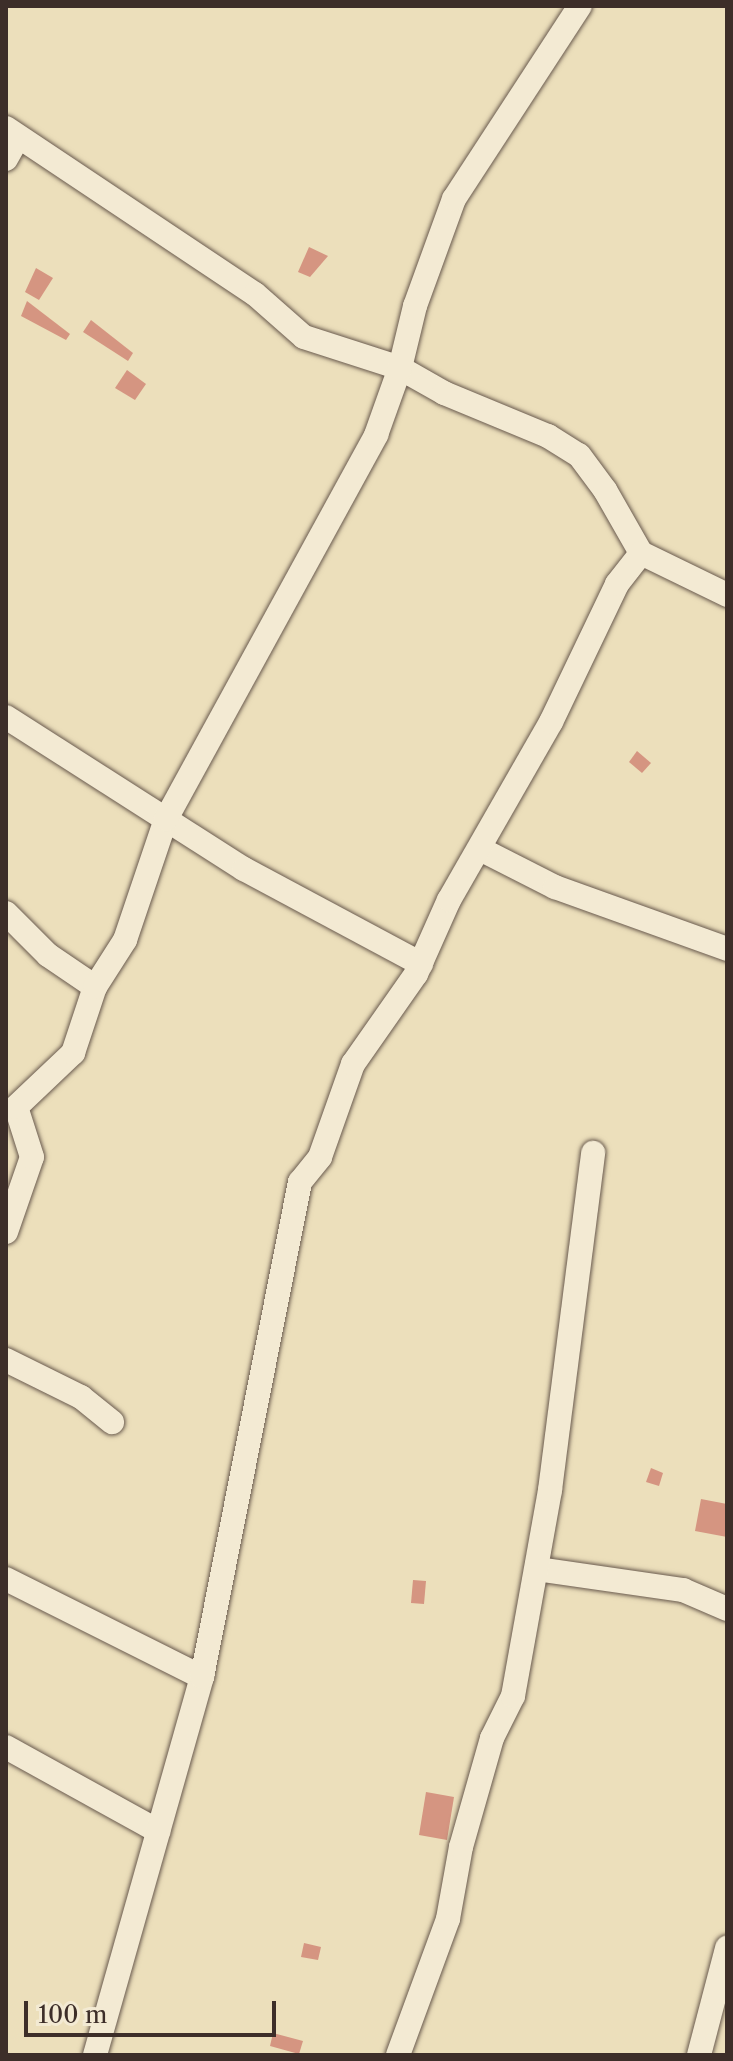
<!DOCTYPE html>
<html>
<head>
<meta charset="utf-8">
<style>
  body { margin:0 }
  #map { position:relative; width:733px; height:2061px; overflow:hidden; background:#ecdfbb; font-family:"Libre Caslon Text",serif }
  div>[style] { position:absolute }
  .building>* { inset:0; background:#d59581 }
  .roads { filter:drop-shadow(0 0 2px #695a4e) drop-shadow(0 0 2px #695a4e) }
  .minor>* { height:24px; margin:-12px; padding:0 12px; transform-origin:12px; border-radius:12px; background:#f3ead3 }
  span { translate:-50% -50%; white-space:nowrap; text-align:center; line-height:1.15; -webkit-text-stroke:7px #f3ead3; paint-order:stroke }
  .frame { position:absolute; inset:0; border:8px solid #3d2e29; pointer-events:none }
  .scale { position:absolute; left:24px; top:2001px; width:252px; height:36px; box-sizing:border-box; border:4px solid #3d2e29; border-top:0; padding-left:10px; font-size:24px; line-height:28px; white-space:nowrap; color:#3d2e29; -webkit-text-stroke:6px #f3ead3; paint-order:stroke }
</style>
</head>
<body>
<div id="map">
  <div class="building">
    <i style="clip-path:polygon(309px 247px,328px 256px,310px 277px,298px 272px)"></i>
    <i style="clip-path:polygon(36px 268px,53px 278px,39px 300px,25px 292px)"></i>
    <i style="clip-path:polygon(27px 301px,70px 334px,66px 340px,21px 316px)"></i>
    <i style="clip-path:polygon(91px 320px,133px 353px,128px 361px,83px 332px)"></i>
    <i style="clip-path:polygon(127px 370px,146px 384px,135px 400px,115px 388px)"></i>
    <i style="clip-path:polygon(637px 751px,651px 763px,642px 773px,629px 762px)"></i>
    <i style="clip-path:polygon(651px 1468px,663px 1473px,659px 1486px,646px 1482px)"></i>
    <i style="clip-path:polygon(701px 1499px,727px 1504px,727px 1537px,695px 1531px)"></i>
    <i style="clip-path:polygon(413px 1580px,426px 1581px,424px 1604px,411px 1603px)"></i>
    <i style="clip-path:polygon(426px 1792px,454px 1797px,447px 1840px,419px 1835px)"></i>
    <i style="clip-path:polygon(304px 1943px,321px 1947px,318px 1960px,301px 1957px)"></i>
    <i style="clip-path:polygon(273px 2033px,303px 2041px,299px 2054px,270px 2046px)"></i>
  </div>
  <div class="roads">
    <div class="minor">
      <i style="left:6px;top:128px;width:299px;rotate:33.7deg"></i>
      <i style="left:255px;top:294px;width:65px;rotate:41.3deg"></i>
      <i style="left:304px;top:337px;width:101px;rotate:17.9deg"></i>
      <i style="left:400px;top:368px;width:51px;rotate:29.6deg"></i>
      <i style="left:444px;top:393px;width:113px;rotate:22.5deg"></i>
      <i style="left:548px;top:436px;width:36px;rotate:32deg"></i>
      <i style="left:579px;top:455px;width:44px;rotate:53.4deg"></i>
      <i style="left:605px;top:490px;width:73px;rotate:60.3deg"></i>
      <i style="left:641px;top:553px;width:96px;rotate:26deg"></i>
      <i style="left:6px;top:159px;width:25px;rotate:-61deg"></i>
      <i style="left:6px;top:717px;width:282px;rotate:32.6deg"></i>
      <i style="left:244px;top:869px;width:201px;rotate:28.2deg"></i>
      <i style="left:480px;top:849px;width:84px;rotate:26.9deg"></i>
      <i style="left:555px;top:887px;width:183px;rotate:19.8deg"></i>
      <i style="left:6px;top:913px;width:59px;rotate:45deg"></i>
      <i style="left:48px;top:955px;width:57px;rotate:34.2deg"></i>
      <i style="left:6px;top:1232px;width:79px;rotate:-70.9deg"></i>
      <i style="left:32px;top:1157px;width:52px;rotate:-107.7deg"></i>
      <i style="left:16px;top:1107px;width:79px;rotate:-43.5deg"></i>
      <i style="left:73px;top:1053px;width:70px;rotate:-71.6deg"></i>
      <i style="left:95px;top:987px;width:56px;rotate:-57.4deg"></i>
      <i style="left:125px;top:940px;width:128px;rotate:-71.3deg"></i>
      <i style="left:166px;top:819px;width:438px;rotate:-61.3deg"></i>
      <i style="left:376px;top:435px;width:71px;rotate:-70.3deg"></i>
      <i style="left:400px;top:368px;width:64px;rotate:-76.4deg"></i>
      <i style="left:415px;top:306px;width:114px;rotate:-70deg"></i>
      <i style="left:454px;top:199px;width:230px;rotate:-56.9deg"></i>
      <i style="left:6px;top:1360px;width:84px;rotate:26.3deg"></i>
      <i style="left:81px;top:1397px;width:40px;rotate:39deg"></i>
      <i style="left:537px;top:1569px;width:148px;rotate:8.2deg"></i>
      <i style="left:683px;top:1590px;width:48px;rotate:23.4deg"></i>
      <i style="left:6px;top:1579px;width:219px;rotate:26.6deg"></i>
      <i style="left:6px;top:1747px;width:174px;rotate:28.9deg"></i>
      <i style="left:95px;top:2055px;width:393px;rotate:-74.2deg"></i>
      <i style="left:202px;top:1677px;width:505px;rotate:-78.8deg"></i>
      <i style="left:300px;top:1182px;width:32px;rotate:-51deg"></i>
      <i style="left:320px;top:1157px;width:99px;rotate:-70.5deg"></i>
      <i style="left:353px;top:1064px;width:110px;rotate:-55deg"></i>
      <i style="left:416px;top:974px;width:81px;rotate:-66deg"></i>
      <i style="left:449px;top:900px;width:205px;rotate:-60.2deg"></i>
      <i style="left:551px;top:722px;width:153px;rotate:-64.4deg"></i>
      <i style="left:617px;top:584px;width:39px;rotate:-52deg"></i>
      <i style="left:398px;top:2055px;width:145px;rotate:-69.8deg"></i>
      <i style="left:448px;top:1919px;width:73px;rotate:-79.8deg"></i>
      <i style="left:461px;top:1847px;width:113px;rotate:-74.1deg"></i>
      <i style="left:492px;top:1738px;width:47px;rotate:-63.4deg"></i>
      <i style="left:513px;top:1696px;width:209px;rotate:-79.8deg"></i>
      <i style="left:550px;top:1490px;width:340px;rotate:-82.7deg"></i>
      <i style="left:699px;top:2055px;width:111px;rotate:-75.3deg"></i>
    </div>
  </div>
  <div class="frame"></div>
  <div class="scale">100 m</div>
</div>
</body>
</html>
